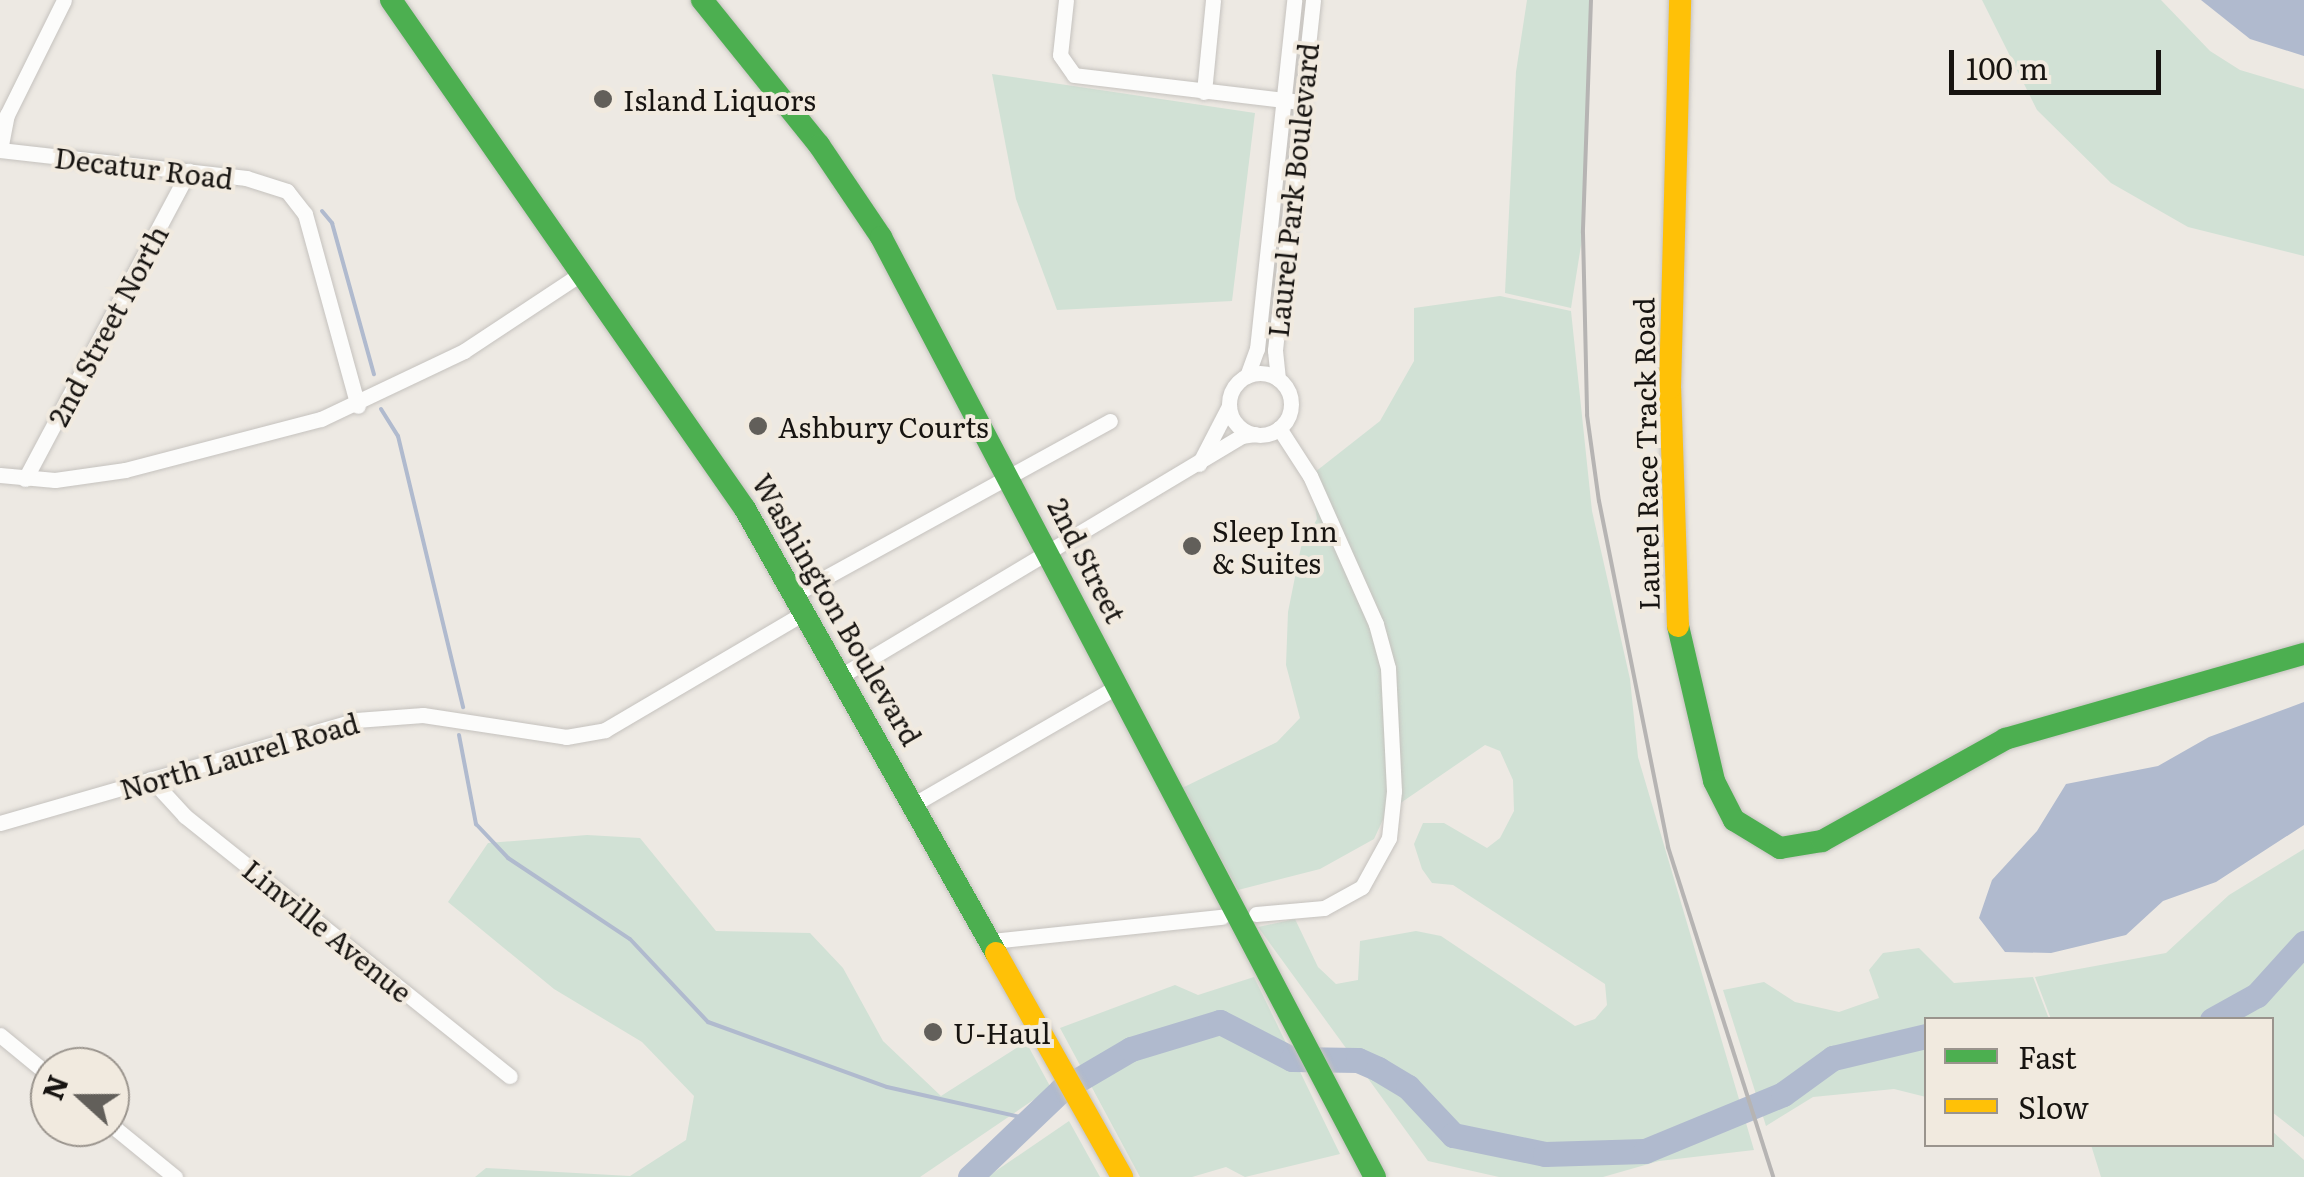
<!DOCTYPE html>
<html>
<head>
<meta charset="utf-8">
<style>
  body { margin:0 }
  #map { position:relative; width:2304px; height:1177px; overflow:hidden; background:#ede9e3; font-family:Literata,serif }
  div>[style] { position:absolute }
  .green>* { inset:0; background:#d1e1d5 }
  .water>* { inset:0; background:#b0bace }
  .stream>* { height:4px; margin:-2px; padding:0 2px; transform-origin:2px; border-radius:2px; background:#b0bace }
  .river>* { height:25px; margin:-12.5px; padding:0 12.5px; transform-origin:12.5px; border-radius:12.5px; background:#b0bace }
  .roads { filter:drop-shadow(0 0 2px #c5c2be) drop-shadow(0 0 2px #c5c2be) }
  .street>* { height:15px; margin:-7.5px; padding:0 7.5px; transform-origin:7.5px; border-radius:7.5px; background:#fcfcfb }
  .street>.ring { margin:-7.5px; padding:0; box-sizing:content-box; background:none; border:15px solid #fcfcfb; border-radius:50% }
  .fast>* { height:22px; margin:-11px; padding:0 11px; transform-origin:11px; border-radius:11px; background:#4caf50 }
  .slow>* { height:22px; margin:-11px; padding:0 11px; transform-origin:11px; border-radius:11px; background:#ffc107 }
  .rail>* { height:4px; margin:-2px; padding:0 2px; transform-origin:2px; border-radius:2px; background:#b6b4b3 }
  .dots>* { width:28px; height:28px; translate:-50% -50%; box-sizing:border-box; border:5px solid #f1eadf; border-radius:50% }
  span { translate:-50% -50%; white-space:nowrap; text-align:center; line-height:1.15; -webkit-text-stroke:8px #f1eadf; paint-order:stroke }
  .poi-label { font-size:28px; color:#171411 }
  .left { translate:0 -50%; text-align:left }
  .street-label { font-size:28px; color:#171411 }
  .legend { position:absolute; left:1924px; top:1017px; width:350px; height:130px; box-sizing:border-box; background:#f1eadf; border:2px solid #9a948d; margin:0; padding:12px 18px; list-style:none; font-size:30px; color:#171411 }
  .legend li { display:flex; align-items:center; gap:20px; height:50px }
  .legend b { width:50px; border:2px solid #9a948d }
  .north { position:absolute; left:30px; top:1047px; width:100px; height:100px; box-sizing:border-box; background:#f1eadf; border:2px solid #9a948d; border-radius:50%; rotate:291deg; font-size:28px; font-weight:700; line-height:40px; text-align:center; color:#171411 }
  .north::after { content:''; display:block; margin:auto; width:35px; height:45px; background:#625f5a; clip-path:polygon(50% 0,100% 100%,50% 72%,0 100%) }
  .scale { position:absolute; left:1949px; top:50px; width:212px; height:45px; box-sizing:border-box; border:5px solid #171411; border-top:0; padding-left:12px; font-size:30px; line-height:35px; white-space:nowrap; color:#171411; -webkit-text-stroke:8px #f1eadf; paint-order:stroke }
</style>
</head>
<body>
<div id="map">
  <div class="green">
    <i style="clip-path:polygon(1527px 0,1591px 0,1583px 233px,1571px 308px,1505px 293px,1516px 72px)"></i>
    <i style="clip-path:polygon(1982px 0,2161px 0,2210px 51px,2240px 70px,2304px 89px,2304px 256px,2188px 227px,2111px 183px,2037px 110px)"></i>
    <i style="clip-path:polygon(992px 74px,1255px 113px,1232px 301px,1057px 310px,1016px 199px)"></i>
    <i style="clip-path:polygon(1500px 296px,1571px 311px,1592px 511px,1630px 679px,1638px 757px,1754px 1150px,1659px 1161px,1603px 1177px,1499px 1177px,1428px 1161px,1258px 927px,1295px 919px,1318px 967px,1336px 984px,1358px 980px,1360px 941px,1416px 931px,1441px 936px,1575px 1026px,1595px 1019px,1607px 1005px,1605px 984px,1453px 885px,1432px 883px,1422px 869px,1414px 844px,1423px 823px,1444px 823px,1487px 848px,1500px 838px,1514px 811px,1513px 780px,1500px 751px,1485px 745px,1386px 813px,1374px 839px,1320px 869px,1238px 890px,1182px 788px,1277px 742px,1300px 718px,1286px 665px,1288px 612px,1301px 547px,1317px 519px,1310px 476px,1380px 421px,1414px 361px,1414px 308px)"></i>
    <i style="clip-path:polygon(587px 835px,640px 838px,716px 931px,810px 933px,843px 968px,883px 1041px,941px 1096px,1026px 1042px,1051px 1088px,920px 1177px,475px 1177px,486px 1168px,630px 1176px,686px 1140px,694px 1096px,642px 1042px,554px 989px,448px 902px,488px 843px)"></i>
    <i style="clip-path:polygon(2304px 849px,2304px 1137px,2272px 1112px,2272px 1020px,2051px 1019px,2035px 977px,2166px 953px,2229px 895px)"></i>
    <i style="clip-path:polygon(1919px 948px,1954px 983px,2033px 977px,2049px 1019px,1926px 1020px,1926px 1097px,1894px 1089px,1813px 1097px,1766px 1126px,1723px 990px,1764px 982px,1795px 1002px,1839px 1012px,1879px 998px,1869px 970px,1883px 953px)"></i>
    <i style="clip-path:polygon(1254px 977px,1340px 1154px,1245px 1177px,1226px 1167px,1192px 1177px,1140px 1177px,1060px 1028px,1175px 985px,1198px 995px)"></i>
    <i style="clip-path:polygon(1069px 1121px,1100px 1177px,987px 1177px)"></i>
    <i style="clip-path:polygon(2272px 1131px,2304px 1160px,2304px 1177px,2101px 1177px,2091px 1145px,2272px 1144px)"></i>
  </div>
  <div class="water">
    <i style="clip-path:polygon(2201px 0,2304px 0,2304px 56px,2250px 39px)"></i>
    <i style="clip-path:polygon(2304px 702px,2304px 825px,2216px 882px,2163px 901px,2126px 935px,2051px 953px,2005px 952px,1979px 918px,1992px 880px,2037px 831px,2066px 784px,2158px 766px,2209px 737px)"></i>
  </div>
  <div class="stream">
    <i style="left:322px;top:211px;width:16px;rotate:50deg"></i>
    <i style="left:332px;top:223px;width:157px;rotate:74.5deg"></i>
    <i style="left:381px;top:409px;width:32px;rotate:58deg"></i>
    <i style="left:398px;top:436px;width:279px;rotate:76.5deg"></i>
    <i style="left:459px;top:735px;width:91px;rotate:79.2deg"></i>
    <i style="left:476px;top:824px;width:47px;rotate:46.7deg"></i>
    <i style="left:508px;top:858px;width:146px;rotate:33.6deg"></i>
    <i style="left:630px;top:939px;width:114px;rotate:46.8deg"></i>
    <i style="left:708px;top:1022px;width:190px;rotate:20deg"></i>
    <i style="left:887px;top:1087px;width:146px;rotate:12.7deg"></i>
  </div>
  <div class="river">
    <i style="left:2212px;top:1020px;width:51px;rotate:-29.1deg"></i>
    <i style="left:2257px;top:995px;width:70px;rotate:-47.9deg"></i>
    <i style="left:970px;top:1177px;width:126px;rotate:-43.7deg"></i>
    <i style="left:1061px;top:1090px;width:81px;rotate:-30.4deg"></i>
    <i style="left:1131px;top:1049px;width:93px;rotate:-16.9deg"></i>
    <i style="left:1220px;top:1022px;width:81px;rotate:27.2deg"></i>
    <i style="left:1292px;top:1059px;width:66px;rotate:0.9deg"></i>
    <i style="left:1358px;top:1060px;width:22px;rotate:24deg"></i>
    <i style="left:1378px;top:1069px;width:35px;rotate:31deg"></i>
    <i style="left:1408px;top:1087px;width:66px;rotate:46.8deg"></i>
    <i style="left:1453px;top:1135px;width:94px;rotate:11.7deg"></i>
    <i style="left:1545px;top:1154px;width:100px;rotate:-1.7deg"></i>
    <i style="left:1645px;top:1151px;width:149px;rotate:-22.4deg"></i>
    <i style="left:1783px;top:1094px;width:62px;rotate:-35.8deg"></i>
    <i style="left:1833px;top:1058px;width:96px;rotate:-13.3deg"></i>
  </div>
  <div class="roads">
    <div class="street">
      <i style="left:1066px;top:0;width:55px;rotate:96.2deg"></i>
      <i style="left:1060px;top:55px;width:24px;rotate:55deg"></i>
      <i style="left:1074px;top:75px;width:221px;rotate:6.8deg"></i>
      <i style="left:1204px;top:92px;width:92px;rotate:-84.4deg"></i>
      <i style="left:0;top:150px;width:248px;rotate:6.5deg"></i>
      <i style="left:246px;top:178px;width:43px;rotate:17.6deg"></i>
      <i style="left:287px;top:191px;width:29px;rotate:52deg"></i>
      <i style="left:305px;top:214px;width:199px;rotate:74.6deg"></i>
      <i style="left:0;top:150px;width:36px;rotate:-79deg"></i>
      <i style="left:7px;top:115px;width:128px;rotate:-63.6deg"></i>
      <i class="ring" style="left:1229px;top:373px;width:47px;height:47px"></i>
      <i style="left:1247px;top:376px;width:29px;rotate:-70deg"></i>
      <i style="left:1257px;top:349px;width:351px;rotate:-83.9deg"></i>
      <i style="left:1278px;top:379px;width:29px;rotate:-96deg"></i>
      <i style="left:1275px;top:350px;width:352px;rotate:-83.8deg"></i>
      <i style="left:1199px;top:464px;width:65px;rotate:-62.7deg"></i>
      <i style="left:0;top:475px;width:55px;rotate:5.2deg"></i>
      <i style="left:55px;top:480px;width:71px;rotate:-8.1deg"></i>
      <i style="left:125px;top:470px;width:203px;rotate:-14.6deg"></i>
      <i style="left:321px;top:419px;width:158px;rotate:-25.4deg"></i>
      <i style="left:464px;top:351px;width:141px;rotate:-33.5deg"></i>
      <i style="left:25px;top:479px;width:349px;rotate:-62deg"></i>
      <i style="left:797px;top:593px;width:357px;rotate:-28.8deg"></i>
      <i style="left:844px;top:674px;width:463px;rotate:-30.9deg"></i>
      <i style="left:1241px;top:436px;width:14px;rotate:-8deg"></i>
      <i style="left:151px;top:779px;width:50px;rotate:47.4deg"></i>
      <i style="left:185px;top:816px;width:416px;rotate:38.7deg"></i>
      <i style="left:916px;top:803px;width:233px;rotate:-30.1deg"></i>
      <i style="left:0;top:823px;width:371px;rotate:-16.1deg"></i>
      <i style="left:356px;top:720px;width:67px;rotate:-4.3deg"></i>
      <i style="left:423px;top:715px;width:145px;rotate:8.7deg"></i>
      <i style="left:566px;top:737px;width:40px;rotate:-10deg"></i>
      <i style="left:605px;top:730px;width:234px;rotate:-30.5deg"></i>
      <i style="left:1256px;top:914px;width:68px;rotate:-5deg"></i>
      <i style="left:1324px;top:908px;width:43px;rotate:-28.9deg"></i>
      <i style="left:1362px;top:887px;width:56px;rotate:-61.1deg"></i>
      <i style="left:1389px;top:838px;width:47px;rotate:-83.9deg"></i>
      <i style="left:1394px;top:791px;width:123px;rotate:-92.8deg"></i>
      <i style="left:1388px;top:668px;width:46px;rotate:-105.3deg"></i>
      <i style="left:1376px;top:624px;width:162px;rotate:-114deg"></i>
      <i style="left:1310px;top:476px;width:57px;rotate:-122.9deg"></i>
      <i style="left:992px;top:941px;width:231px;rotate:-6deg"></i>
      <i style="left:0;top:1035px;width:65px;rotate:39.4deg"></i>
      <i style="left:110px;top:1124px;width:84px;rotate:39.2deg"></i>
    </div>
    <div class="fast">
      <i style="left:391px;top:0;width:620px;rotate:55.18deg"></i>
      <i style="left:745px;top:509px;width:510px;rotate:60.52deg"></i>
      <i style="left:702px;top:0;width:186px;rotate:51.1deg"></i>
      <i style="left:819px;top:145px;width:111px;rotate:56deg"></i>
      <i style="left:881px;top:237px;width:1062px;rotate:62.28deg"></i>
      <i style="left:1678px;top:626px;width:159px;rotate:76.9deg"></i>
      <i style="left:1714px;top:781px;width:44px;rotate:62.9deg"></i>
      <i style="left:1734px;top:820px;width:54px;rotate:31.3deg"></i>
      <i style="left:1780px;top:848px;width:43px;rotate:-9.5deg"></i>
      <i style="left:1822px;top:841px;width:210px;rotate:-29.1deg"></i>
      <i style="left:2005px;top:739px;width:311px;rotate:-15.9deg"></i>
    </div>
    <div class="slow">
      <i style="left:1678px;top:626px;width:238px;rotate:-91.9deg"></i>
      <i style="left:1670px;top:388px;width:388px;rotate:-88.5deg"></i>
      <i style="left:996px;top:953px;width:257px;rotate:60.6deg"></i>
    </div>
  </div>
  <div class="rail">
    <i style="left:1591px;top:0;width:233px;rotate:92deg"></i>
    <i style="left:1583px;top:233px;width:182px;rotate:88.7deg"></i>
    <i style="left:1587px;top:415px;width:87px;rotate:82.1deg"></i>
    <i style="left:1599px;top:501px;width:353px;rotate:78.7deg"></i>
    <i style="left:1668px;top:847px;width:346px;rotate:72.3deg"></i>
  </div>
  <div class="dots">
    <i style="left:603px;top:99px;background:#625f5a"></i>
    <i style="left:758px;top:426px;background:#625f5a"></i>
    <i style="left:1192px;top:546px;background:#625f5a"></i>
    <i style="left:933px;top:1032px;background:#625f5a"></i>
  </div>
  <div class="poi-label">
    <span class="left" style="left:623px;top:99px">Island Liquors</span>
    <span class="left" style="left:778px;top:426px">Ashbury Courts</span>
    <span class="left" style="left:1212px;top:546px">Sleep Inn<br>&amp; Suites</span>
    <span class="left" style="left:953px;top:1032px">U-Haul</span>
  </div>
  <div class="street-label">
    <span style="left:144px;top:167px;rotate:7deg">Decatur Road</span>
    <span style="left:1292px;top:190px;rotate:-84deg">Laurel Park Boulevard</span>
    <span style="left:107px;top:325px;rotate:-62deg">2nd Street North</span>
    <span style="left:1645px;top:454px;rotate:-91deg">Laurel Race Track Road</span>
    <span style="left:1088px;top:560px;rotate:63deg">2nd Street</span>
    <span style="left:838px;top:609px;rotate:60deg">Washington Boulevard</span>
    <span style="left:239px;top:755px;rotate:-16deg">North Laurel Road</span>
    <span style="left:328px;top:930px;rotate:39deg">Linville Avenue</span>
  </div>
  <ul class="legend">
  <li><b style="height:12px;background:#4caf50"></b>Fast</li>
  <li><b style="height:12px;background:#ffc107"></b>Slow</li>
  </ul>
  <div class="north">N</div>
  <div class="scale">100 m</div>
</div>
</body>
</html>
